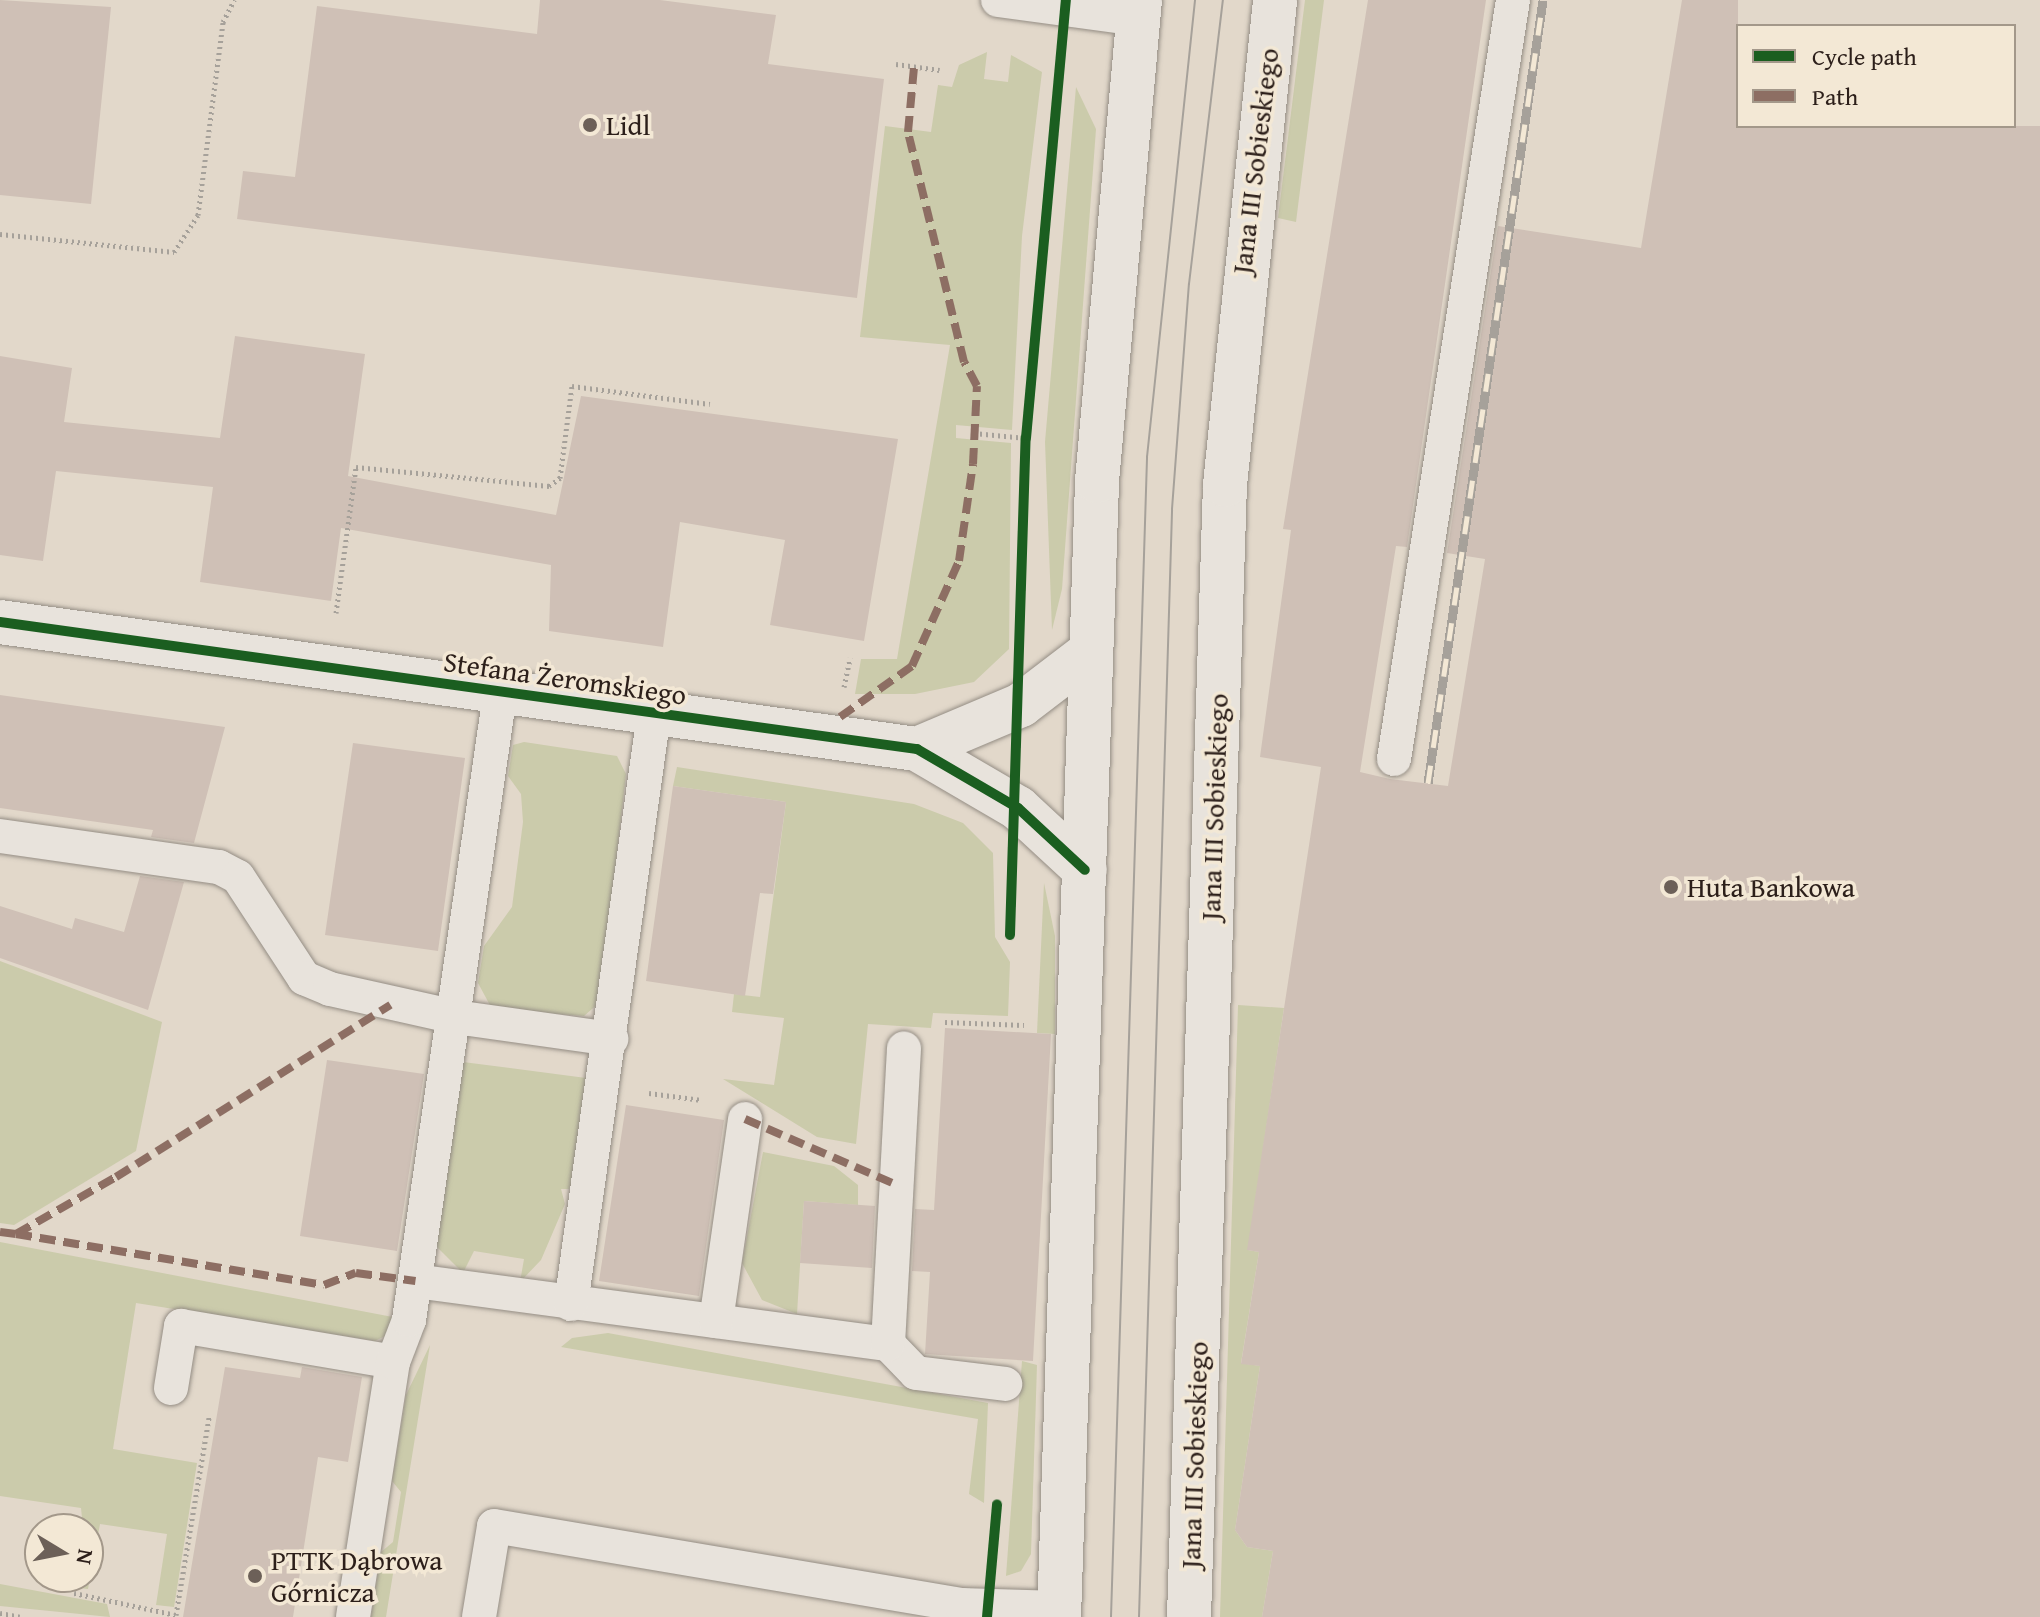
<!DOCTYPE html>
<html>
<head>
<meta charset="utf-8">
<style>
  body { margin:0 }
  #map { position:relative; width:2040px; height:1617px; overflow:hidden; background:#e2d8ca; font-family:"Gentium Book Plus",serif }
  div>[style] { position:absolute }
  .green>* { inset:0; background:#cbcbab }
  .building>* { inset:0; background:#cfc0b6 }
  .path>* { height:5px; margin-top:-2.5px; transform-origin:0; background:repeating-linear-gradient(90deg,#a6a19a 0 2px,transparent 0 6px) }
  .roads { filter:drop-shadow(0 0 2px #948d84) drop-shadow(0 0 2px #948d84) }
  .lane>* { height:34px; margin:-17px; padding:0 17px; transform-origin:17px; border-radius:17px; background:#e8e3dc }
  .street>* { height:44px; margin:-22px; padding:0 22px; transform-origin:22px; border-radius:22px; background:#e8e3dc }
  .secondary>* { height:44px; margin:-22px; padding:0 22px; transform-origin:22px; border-radius:22px; background:#e8e3dc }
  .tram>* { height:2px; margin:-1px; padding:0 1px; transform-origin:1px; border-radius:1px; background:#a6a19a }
  .rail>* { height:9px; margin-top:-4.5px; transform-origin:0; background:repeating-linear-gradient(90deg,#f3e8d5 0 18px,#a6a19a 0 36px); box-sizing:border-box; border-block:2px solid #a6a19a }
  .quiet>* { height:8px; margin-top:-4px; transform-origin:0; background:repeating-linear-gradient(90deg,#8d6e63 0 16px,transparent 0 24px) }
  .cycleway>* { height:10px; margin:-5px; padding:0 5px; transform-origin:5px; border-radius:5px; background:#1b5e20 }
  .dots>* { width:22px; height:22px; translate:-50% -50%; box-sizing:border-box; border:4px solid #f3e8d5; border-radius:50% }
  span { translate:-50% -50%; white-space:nowrap; text-align:center; line-height:1.15; -webkit-text-stroke:7px #f3e8d5; paint-order:stroke }
  .poi-label { font-size:28px; color:#2c1f1a }
  .left { translate:0 -50%; text-align:left }
  .street-label { font-size:28px; color:#2c1f1a }
  .legend { position:absolute; left:1736px; top:24px; width:280px; height:104px; box-sizing:border-box; background:#f3e8d5; border:2px solid #a3988a; margin:0; padding:10px 14px; list-style:none; font-size:24px; color:#2c1f1a }
  .legend li { display:flex; align-items:center; gap:16px; height:40px }
  .legend b { width:40px; border:2px solid #a3988a }
  .north { position:absolute; left:24px; top:1513px; width:80px; height:80px; box-sizing:border-box; background:#f3e8d5; border:2px solid #a3988a; border-radius:50%; rotate:100deg; font-size:22px; font-weight:700; line-height:32px; text-align:center; color:#2c1f1a }
  .north::after { content:''; display:block; margin:auto; width:28px; height:36px; background:#6c6058; clip-path:polygon(50% 0,100% 100%,50% 72%,0 100%) }
</style>
</head>
<body>
<div id="map">
  <div class="green">
    <i style="clip-path:polygon(1305px 0,1324px 0,1296px 222px,1278px 218px)"></i>
    <i style="clip-path:polygon(987px 52px,984px 79px,1008px 82px,1011px 55px,1042px 72px,1022px 236px,1012px 430px,956px 425px,956px 438px,1011px 443px,1009px 649px,974px 682px,915px 694px,855px 694px,861px 659px,897px 659px,950px 345px,860px 337px,885px 126px,931px 132px,938px 85px,952px 87px,959px 65px)"></i>
    <i style="clip-path:polygon(1076px 87px,1096px 129px,1062px 589px,1052px 630px,1045px 442px)"></i>
    <i style="clip-path:polygon(524px 742px,617px 756px,626px 774px,600px 1002px,584px 1016px,492px 1009px,478px 983px,484px 946px,512px 907px,523px 822px,521px 794px,508px 776px,513px 745px)"></i>
    <i style="clip-path:polygon(677px 767px,914px 804px,963px 823px,993px 853px,995px 937px,1010px 962px,1008px 1016px,933px 1013px,931px 1028px,868px 1024px,856px 1144px,817px 1137px,723px 1079px,774px 1085px,784px 1018px,732px 1012px,734px 994px,760px 997px,786px 802px,673px 786px)"></i>
    <i style="clip-path:polygon(1044px 883px,1055px 936px,1055px 1034px,1037px 1033px)"></i>
    <i style="clip-path:polygon(0 961px,162px 1022px,136px 1151px,14px 1225px,0 1223px)"></i>
    <i style="clip-path:polygon(1238px 1005px,1284px 1008px,1248px 1250px,1259px 1252px,1241px 1363px,1260px 1366px,1235px 1530px,1247px 1547px,1273px 1551px,1262px 1617px,1220px 1617px)"></i>
    <i style="clip-path:polygon(463px 1062px,586px 1078px,578px 1171px,569px 1189px,561px 1189px,565px 1204px,541px 1260px,520px 1282px,524px 1259px,474px 1251px,463px 1273px,436px 1246px)"></i>
    <i style="clip-path:polygon(763px 1152px,834px 1166px,858px 1185px,858px 1205px,804px 1201px,797px 1314px,762px 1300px,742px 1263px)"></i>
    <i style="clip-path:polygon(0 1242px,398px 1318px,393px 1332px,375px 1341px,136px 1303px,113px 1449px,197px 1463px,174px 1607px,156px 1605px,167px 1534px,100px 1524px,88px 1589px,69px 1587px,70px 1577px,88px 1577px,81px 1508px,0 1496px)"></i>
    <i style="clip-path:polygon(608px 1333px,988px 1403px,984px 1503px,969px 1494px,978px 1419px,561px 1347px,572px 1338px)"></i>
    <i style="clip-path:polygon(430px 1345px,386px 1617px,371px 1617px,381px 1552px,393px 1542px,401px 1492px,392px 1481px,406px 1395px)"></i>
    <i style="clip-path:polygon(1022px 1361px,1037px 1365px,1031px 1554px,1021px 1571px,1006px 1576px)"></i>
    <i style="clip-path:polygon(0 1584px,107px 1604px,110px 1617px,0 1606px)"></i>
  </div>
  <div class="building">
    <i style="clip-path:polygon(0 0,111px 7px,91px 204px,0 195px)"></i>
    <i style="clip-path:polygon(540px 0,660px 0,776px 15px,768px 64px,884px 79px,857px 298px,237px 219px,243px 171px,295px 177px,317px 6px,537px 34px)"></i>
    <i style="clip-path:polygon(1368px 0,1486px 0,1407px 547px,1396px 546px,1360px 772px,1390px 779px,1448px 786px,1485px 559px,1447px 553px,1498px 226px,1641px 248px,1682px 0,1738px 0,1738px 126px,2040px 126px,2040px 1617px,1262px 1617px,1273px 1551px,1247px 1547px,1235px 1530px,1260px 1366px,1241px 1364px,1259px 1252px,1247px 1250px,1321px 767px,1260px 757px,1291px 530px,1283px 529px)"></i>
    <i style="clip-path:polygon(235px 336px,365px 354px,348px 476px,556px 515px,581px 396px,898px 439px,864px 641px,770px 625px,785px 540px,680px 522px,663px 647px,549px 631px,551px 565px,341px 528px,331px 601px,200px 582px,213px 487px,56px 471px,43px 561px,0 555px,0 356px,72px 368px,64px 422px,220px 438px)"></i>
    <i style="clip-path:polygon(0 695px,225px 727px,194px 843px,151px 837px,153px 830px,0 808px)"></i>
    <i style="clip-path:polygon(353px 743px,465px 758px,438px 951px,325px 935px)"></i>
    <i style="clip-path:polygon(673px 786px,786px 802px,773px 894px,760px 893px,745px 996px,646px 981px)"></i>
    <i style="clip-path:polygon(140px 876px,184px 882px,148px 1010px,0 958px,0 906px,72px 929px,75px 918px,124px 932px)"></i>
    <i style="clip-path:polygon(945px 1028px,1051px 1034px,1033px 1361px,925px 1354px,930px 1272px,912px 1271px,915px 1209px,934px 1210px)"></i>
    <i style="clip-path:polygon(327px 1060px,424px 1074px,397px 1251px,300px 1236px)"></i>
    <i style="clip-path:polygon(626px 1105px,724px 1120px,699px 1296px,599px 1281px)"></i>
    <i style="clip-path:polygon(804px 1201px,875px 1206px,872px 1268px,800px 1263px)"></i>
    <i style="clip-path:polygon(225px 1367px,300px 1378px,302px 1367px,362px 1377px,348px 1462px,318px 1457px,293px 1617px,183px 1617px)"></i>
  </div>
  <div class="path">
    <i style="left:896px;top:64px;width:44px;rotate:7.8deg"></i>
    <i style="left:0;top:234px;width:175px;rotate:5.9deg"></i>
    <i style="left:174px;top:252px;width:44px;rotate:-57deg"></i>
    <i style="left:198px;top:215px;width:195px;rotate:-82.6deg"></i>
    <i style="left:223px;top:22px;width:25px;rotate:-63deg"></i>
    <i style="left:974px;top:433px;width:52px;rotate:5.5deg"></i>
    <i style="left:336px;top:613px;width:147px;rotate:-82.2deg"></i>
    <i style="left:356px;top:467px;width:194px;rotate:5.6deg"></i>
    <i style="left:549px;top:486px;width:14px;rotate:-36deg"></i>
    <i style="left:560px;top:478px;width:93px;rotate:-82.6deg"></i>
    <i style="left:572px;top:386px;width:139px;rotate:7.4deg"></i>
    <i style="left:844px;top:687px;width:30px;rotate:-78deg"></i>
    <i style="left:945px;top:1022px;width:79px;rotate:2.2deg"></i>
    <i style="left:649px;top:1093px;width:53px;rotate:7.5deg"></i>
    <i style="left:74px;top:1593px;width:104px;rotate:12.2deg"></i>
    <i style="left:176px;top:1615px;width:201px;rotate:-80.5deg"></i>
    <i style="left:0;top:1613px;width:20px;rotate:11deg"></i>
  </div>
  <div class="roads">
    <div class="lane">
      <i style="left:998px;top:0;width:141px;rotate:7.7deg"></i>
      <i style="left:1394px;top:759px;width:768px;rotate:-81.09deg"></i>
      <i style="left:0;top:836px;width:221px;rotate:8.1deg"></i>
      <i style="left:219px;top:867px;width:21px;rotate:28deg"></i>
      <i style="left:238px;top:877px;width:121px;rotate:56.8deg"></i>
      <i style="left:304px;top:978px;width:28px;rotate:23deg"></i>
      <i style="left:330px;top:989px;width:128px;rotate:12.6deg"></i>
      <i style="left:455px;top:1017px;width:158px;rotate:8deg"></i>
      <i style="left:415px;top:1281px;width:477px;rotate:7.6deg"></i>
      <i style="left:888px;top:1344px;width:40px;rotate:46deg"></i>
      <i style="left:916px;top:1373px;width:90px;rotate:7deg"></i>
      <i style="left:571px;top:1304px;width:596px;rotate:-81.99deg"></i>
      <i style="left:716px;top:1321px;width:204px;rotate:-81.8deg"></i>
      <i style="left:888px;top:1344px;width:296px;rotate:-86.9deg"></i>
      <i style="left:171px;top:1388px;width:63px;rotate:-80.8deg"></i>
      <i style="left:181px;top:1326px;width:215px;rotate:9.6deg"></i>
      <i style="left:353px;top:1617px;width:258px;rotate:-81.1deg"></i>
      <i style="left:393px;top:1362px;width:45px;rotate:-69.1deg"></i>
      <i style="left:409px;top:1320px;width:633px;rotate:-81.73deg"></i>
      <i style="left:479px;top:1617px;width:92px;rotate:-80.6deg"></i>
      <i style="left:494px;top:1526px;width:474px;rotate:9.6deg"></i>
      <i style="left:961px;top:1605px;width:99px;rotate:1.7deg"></i>
    </div>
    <div class="street">
      <i style="left:0;top:622px;width:926px;rotate:7.89deg"></i>
      <i style="left:917px;top:749px;width:117px;rotate:30.3deg"></i>
      <i style="left:1018px;top:808px;width:91px;rotate:42.8deg"></i>
      <i style="left:917px;top:749px;width:113px;rotate:-22.9deg"></i>
      <i style="left:1021px;top:705px;width:86px;rotate:-37.4deg"></i>
    </div>
    <div class="secondary">
      <i style="left:1059px;top:1617px;width:1137px;rotate:-88.08deg"></i>
      <i style="left:1097px;top:481px;width:483px;rotate:-84.9deg"></i>
      <i style="left:1189px;top:1617px;width:1133px;rotate:-88.18deg"></i>
      <i style="left:1225px;top:485px;width:488px;rotate:-84.1deg"></i>
    </div>
  </div>
  <div class="tram">
    <i style="left:1111px;top:1617px;width:1161px;rotate:-88.22deg"></i>
    <i style="left:1147px;top:457px;width:460px;rotate:-84deg"></i>
    <i style="left:1139px;top:1617px;width:1108px;rotate:-88.29deg"></i>
    <i style="left:1172px;top:509px;width:226px;rotate:-85.7deg"></i>
    <i style="left:1189px;top:284px;width:286px;rotate:-83.2deg"></i>
  </div>
  <div class="rail">
    <i style="left:1428px;top:783px;width:791px;rotate:-81.64deg"></i>
  </div>
  <div class="quiet">
    <i style="left:840px;top:717px;width:88px;rotate:-35.3deg"></i>
    <i style="left:912px;top:666px;width:115px;rotate:-65.9deg"></i>
    <i style="left:959px;top:561px;width:98px;rotate:-81.8deg"></i>
    <i style="left:973px;top:464px;width:78px;rotate:-87.1deg"></i>
    <i style="left:977px;top:386px;width:27px;rotate:-118deg"></i>
    <i style="left:964px;top:362px;width:237px;rotate:-103.7deg"></i>
    <i style="left:908px;top:132px;width:65px;rotate:-84.7deg"></i>
    <i style="left:745px;top:1119px;width:166px;rotate:23.5deg"></i>
    <i style="left:0;top:1232px;width:16px;rotate:7deg"></i>
    <i style="left:16px;top:1234px;width:115px;rotate:-29.7deg"></i>
    <i style="left:116px;top:1177px;width:324px;rotate:-32.1deg"></i>
    <i style="left:16px;top:1234px;width:312px;rotate:9.4deg"></i>
    <i style="left:324px;top:1285px;width:34px;rotate:-21deg"></i>
    <i style="left:356px;top:1273px;width:60px;rotate:7.7deg"></i>
  </div>
  <div class="cycleway">
    <i style="left:0;top:622px;width:926px;rotate:7.89deg"></i>
    <i style="left:917px;top:749px;width:117px;rotate:30.3deg"></i>
    <i style="left:1018px;top:808px;width:91px;rotate:42.8deg"></i>
    <i style="left:1010px;top:935px;width:497px;rotate:-88.2deg"></i>
    <i style="left:1026px;top:438px;width:440px;rotate:-84.8deg"></i>
    <i style="left:987px;top:1617px;width:113px;rotate:-84.9deg"></i>
  </div>
  <div class="dots">
    <i style="left:590px;top:125px;background:#6c6058"></i>
    <i style="left:1671px;top:887px;background:#6c6058"></i>
    <i style="left:255px;top:1576px;background:#6c6058"></i>
  </div>
  <div class="poi-label">
    <span class="left" style="left:606px;top:125px">Lidl</span>
    <span class="left" style="left:1687px;top:887px">Huta Bankowa</span>
    <span class="left" style="left:271px;top:1576px">PTTK Dąbrowa<br>Górnicza</span>
  </div>
  <div class="street-label">
    <span style="left:1255px;top:161px;rotate:-83deg">Jana III Sobieskiego</span>
    <span style="left:565px;top:678px;rotate:8deg">Stefana Żeromskiego</span>
    <span style="left:1214px;top:807px;rotate:-88deg">Jana III Sobieskiego</span>
    <span style="left:1194px;top:1455px;rotate:-88deg">Jana III Sobieskiego</span>
  </div>
  <ul class="legend">
  <li><b style="height:10px;background:#1b5e20"></b>Cycle path</li>
  <li><b style="height:10px;background:#8d6e63"></b>Path</li>
  </ul>
  <div class="north">N</div>
</div>
</body>
</html>
